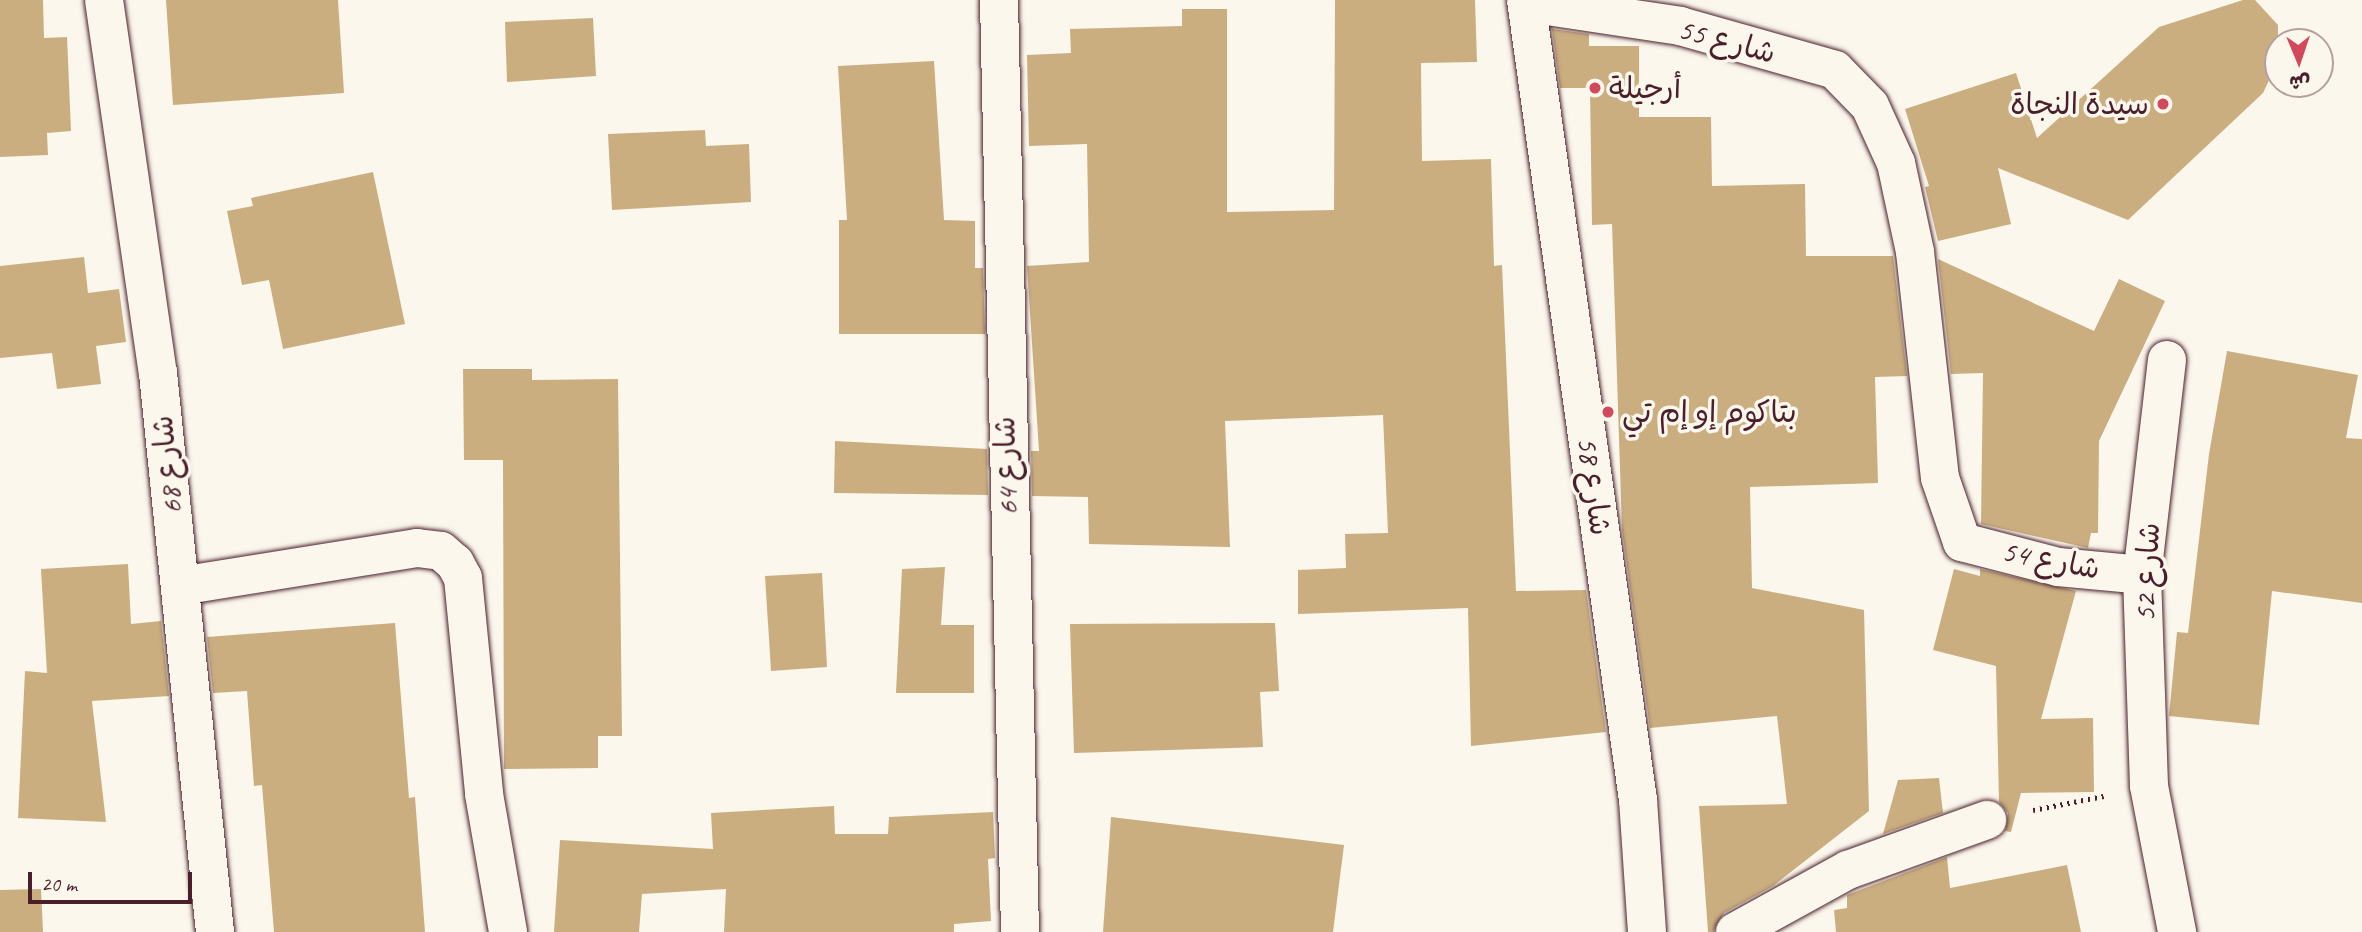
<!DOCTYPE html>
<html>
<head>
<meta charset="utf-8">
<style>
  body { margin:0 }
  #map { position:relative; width:2362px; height:932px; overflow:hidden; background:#fbf7ec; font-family:Caveat,"Playpen Sans Arabic",sans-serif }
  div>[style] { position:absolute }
  .building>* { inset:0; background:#caae80 }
  .path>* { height:4.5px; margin-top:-2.25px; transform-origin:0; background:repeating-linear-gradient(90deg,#4a1f2b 0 2px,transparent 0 7px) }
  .roads { filter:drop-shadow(0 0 2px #4a1f2b) drop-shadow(0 0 2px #4a1f2b) }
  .minor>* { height:38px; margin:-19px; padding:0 19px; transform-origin:19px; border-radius:19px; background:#fbf7ec }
  .tertiary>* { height:38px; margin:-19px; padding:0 19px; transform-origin:19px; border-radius:19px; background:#fbf7ec }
  .dots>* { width:19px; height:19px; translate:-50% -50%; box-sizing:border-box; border:4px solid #fbf7ec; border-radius:50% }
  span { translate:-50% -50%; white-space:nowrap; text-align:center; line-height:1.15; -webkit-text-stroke:7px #fbf7ec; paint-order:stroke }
  .street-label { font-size:30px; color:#4a1f2b }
  .poi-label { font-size:30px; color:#4a1f2b }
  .left { translate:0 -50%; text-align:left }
  .right { translate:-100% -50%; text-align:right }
  .north { position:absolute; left:2264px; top:28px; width:70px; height:70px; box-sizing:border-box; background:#fbf7ec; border:2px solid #b4a19f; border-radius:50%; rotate:178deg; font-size:19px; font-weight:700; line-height:28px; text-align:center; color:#4a1f2b }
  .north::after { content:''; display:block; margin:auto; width:24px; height:32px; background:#d1495b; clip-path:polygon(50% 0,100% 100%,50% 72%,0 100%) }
  .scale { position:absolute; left:28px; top:872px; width:164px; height:32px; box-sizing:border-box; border:4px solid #4a1f2b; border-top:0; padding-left:9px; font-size:21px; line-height:24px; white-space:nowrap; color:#4a1f2b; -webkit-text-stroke:5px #fbf7ec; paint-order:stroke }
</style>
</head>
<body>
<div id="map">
  <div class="building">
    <i style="clip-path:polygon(0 0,43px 0,44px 38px,67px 37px,71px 131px,47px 133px,48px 155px,0 157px)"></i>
    <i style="clip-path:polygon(166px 0,338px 0,344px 93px,173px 105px)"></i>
    <i style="clip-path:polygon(1335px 0,1475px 0,1477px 62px,1421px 63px,1422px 161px,1491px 159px,1494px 266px,1502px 265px,1516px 591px,1586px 590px,1606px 732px,1471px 746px,1468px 608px,1298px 614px,1298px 570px,1346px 568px,1345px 534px,1388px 533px,1383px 415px,1225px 421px,1230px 547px,1089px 544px,1088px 497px,1032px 496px,1031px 451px,1039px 451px,1027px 266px,1089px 262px,1087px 144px,1029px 146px,1027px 55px,1071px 53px,1070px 29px,1182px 26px,1182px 9px,1227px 9px,1227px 212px,1334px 210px)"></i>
    <i style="clip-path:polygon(2243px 0,2255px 0,2278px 25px,2278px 61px,2263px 93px,2128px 220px,1998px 168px,2011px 224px,1938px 241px,1925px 187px,1929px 186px,1905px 109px,2016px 73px,2037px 138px,2159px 27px)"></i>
    <i style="clip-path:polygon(593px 18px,596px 76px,507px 82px,505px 22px)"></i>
    <i style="clip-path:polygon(1552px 29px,1589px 34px,1589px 46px,1639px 46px,1639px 117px,1711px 117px,1712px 186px,1805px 184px,1806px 256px,1893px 256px,1907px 376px,1875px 377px,1878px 483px,1750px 487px,1752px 588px,1864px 610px,1869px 811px,1773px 886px,1724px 913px,1713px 932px,1708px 932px,1699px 806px,1787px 804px,1777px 716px,1650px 728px,1622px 530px,1612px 224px,1592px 225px,1590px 88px,1560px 88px)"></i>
    <i style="clip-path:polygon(934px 61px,944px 220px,975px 221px,975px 268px,983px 268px,985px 334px,839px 334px,839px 220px,847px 220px,838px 66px)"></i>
    <i style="clip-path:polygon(705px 130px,706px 146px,749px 144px,751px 202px,612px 210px,608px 134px)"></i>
    <i style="clip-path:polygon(373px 172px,405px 324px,283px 349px,269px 280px,242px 285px,227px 211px,253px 206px,251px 198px)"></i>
    <i style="clip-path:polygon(84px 257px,88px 293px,119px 289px,126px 342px,96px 346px,101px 384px,57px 389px,52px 353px,0 358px,0 266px)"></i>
    <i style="clip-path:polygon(1938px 259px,2094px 331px,2119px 279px,2165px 301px,2099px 441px,2098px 533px,2091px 533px,2088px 548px,1981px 524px,1983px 373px,1951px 374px)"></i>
    <i style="clip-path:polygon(2227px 351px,2358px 375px,2346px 438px,2362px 439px,2362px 603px,2272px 591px,2259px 725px,2169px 716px,2177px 632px,2188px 633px,2209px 454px)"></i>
    <i style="clip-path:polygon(463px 369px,532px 369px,532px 380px,618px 379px,622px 736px,598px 736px,598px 768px,504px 769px,503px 460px,464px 460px)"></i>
    <i style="clip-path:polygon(835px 441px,987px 449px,988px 495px,834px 493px)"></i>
    <i style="clip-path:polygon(128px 564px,131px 624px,161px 621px,169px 696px,92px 701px,106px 822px,18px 818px,25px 671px,47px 673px,41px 569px)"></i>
    <i style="clip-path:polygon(945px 567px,941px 625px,974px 625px,974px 693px,896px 693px,902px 569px)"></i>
    <i style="clip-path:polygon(1954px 569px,1980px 576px,1980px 569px,2076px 591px,2041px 719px,2093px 718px,2094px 792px,2021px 793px,2011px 832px,2005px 831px,2008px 813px,1999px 802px,1996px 666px,1933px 650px)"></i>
    <i style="clip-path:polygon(822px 573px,827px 667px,771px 671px,765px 576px)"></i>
    <i style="clip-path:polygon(395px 623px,409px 798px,415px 797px,425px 932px,274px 932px,262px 785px,254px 786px,247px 691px,213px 693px,207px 637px)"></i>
    <i style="clip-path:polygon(1275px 623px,1279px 691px,1260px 692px,1263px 747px,1074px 753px,1070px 624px)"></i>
    <i style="clip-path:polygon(1939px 778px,1943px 813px,1883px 834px,1898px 780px)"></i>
    <i style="clip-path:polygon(834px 806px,835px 834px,888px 834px,889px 817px,993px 812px,995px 858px,988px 859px,991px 921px,954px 924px,954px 932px,724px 932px,726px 889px,642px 894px,639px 932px,554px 932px,560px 840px,713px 849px,711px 813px)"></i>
    <i style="clip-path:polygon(1111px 817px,1344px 845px,1333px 932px,1103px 932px)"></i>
    <i style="clip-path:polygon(1947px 857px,1950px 888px,2067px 865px,2081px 932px,1836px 932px,1834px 910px,1847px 908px,1847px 895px)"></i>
    <i style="clip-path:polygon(41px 889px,43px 932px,0 932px,0 890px)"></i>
  </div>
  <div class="path">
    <i style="left:2033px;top:810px;width:72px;rotate:-11.2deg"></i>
  </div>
  <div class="roads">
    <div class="minor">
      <i style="left:104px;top:0;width:377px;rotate:81.8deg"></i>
      <i style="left:158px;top:373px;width:562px;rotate:84.18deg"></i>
      <i style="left:1527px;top:3px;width:155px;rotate:8.5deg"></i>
      <i style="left:1680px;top:26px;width:161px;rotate:15.8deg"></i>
      <i style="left:1835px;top:70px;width:50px;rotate:45.8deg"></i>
      <i style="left:1870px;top:106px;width:63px;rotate:65.5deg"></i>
      <i style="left:1896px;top:163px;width:91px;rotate:77.9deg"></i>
      <i style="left:1915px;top:252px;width:227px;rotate:83.7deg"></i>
      <i style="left:1940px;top:478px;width:68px;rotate:71deg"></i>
      <i style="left:1962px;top:542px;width:99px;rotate:14.6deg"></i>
      <i style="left:2058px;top:567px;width:84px;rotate:5.4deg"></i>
      <i style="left:2167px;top:360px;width:216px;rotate:96.6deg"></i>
      <i style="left:2142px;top:575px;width:211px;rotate:88.1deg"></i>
      <i style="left:2149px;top:786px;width:149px;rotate:79.1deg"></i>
      <i style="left:180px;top:586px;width:240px;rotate:-9.1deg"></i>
      <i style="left:417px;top:548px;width:24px;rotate:7deg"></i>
      <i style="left:441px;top:551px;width:18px;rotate:41deg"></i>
      <i style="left:455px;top:563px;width:17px;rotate:62deg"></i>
      <i style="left:463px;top:578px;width:217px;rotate:84.4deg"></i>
      <i style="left:484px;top:794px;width:140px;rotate:80.1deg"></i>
      <i style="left:1735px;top:932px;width:129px;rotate:-28.8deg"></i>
      <i style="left:1848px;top:870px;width:148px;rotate:-19.8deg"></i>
    </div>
    <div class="tertiary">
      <i style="left:999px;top:0;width:932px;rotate:88.71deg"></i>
      <i style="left:1526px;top:0;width:808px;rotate:82.03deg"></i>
      <i style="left:1638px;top:800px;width:132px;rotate:86.1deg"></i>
    </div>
  </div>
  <div class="dots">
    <i style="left:1595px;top:88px;background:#d1495b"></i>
    <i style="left:2163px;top:104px;background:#d1495b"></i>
    <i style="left:1608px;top:412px;background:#d1495b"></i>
  </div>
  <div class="street-label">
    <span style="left:1727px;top:41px;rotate:15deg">شارع 55</span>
    <span style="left:167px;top:465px;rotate:-96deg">شارع 68</span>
    <span style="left:1006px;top:466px;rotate:-92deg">شارع 64</span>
    <span style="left:1594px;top:486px;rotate:82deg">شارع 58</span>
    <span style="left:2051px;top:560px;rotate:11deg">شارع 54</span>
    <span style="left:2147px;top:572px;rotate:-87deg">شارع 52</span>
  </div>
  <div class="poi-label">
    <span class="left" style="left:1609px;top:88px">أرجيلة</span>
    <span class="right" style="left:2149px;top:104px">سيدة النجاة</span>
    <span class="left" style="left:1622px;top:412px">بتاكوم إو إم تي</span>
  </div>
  <div class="north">ش</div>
  <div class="scale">20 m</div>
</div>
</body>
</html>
